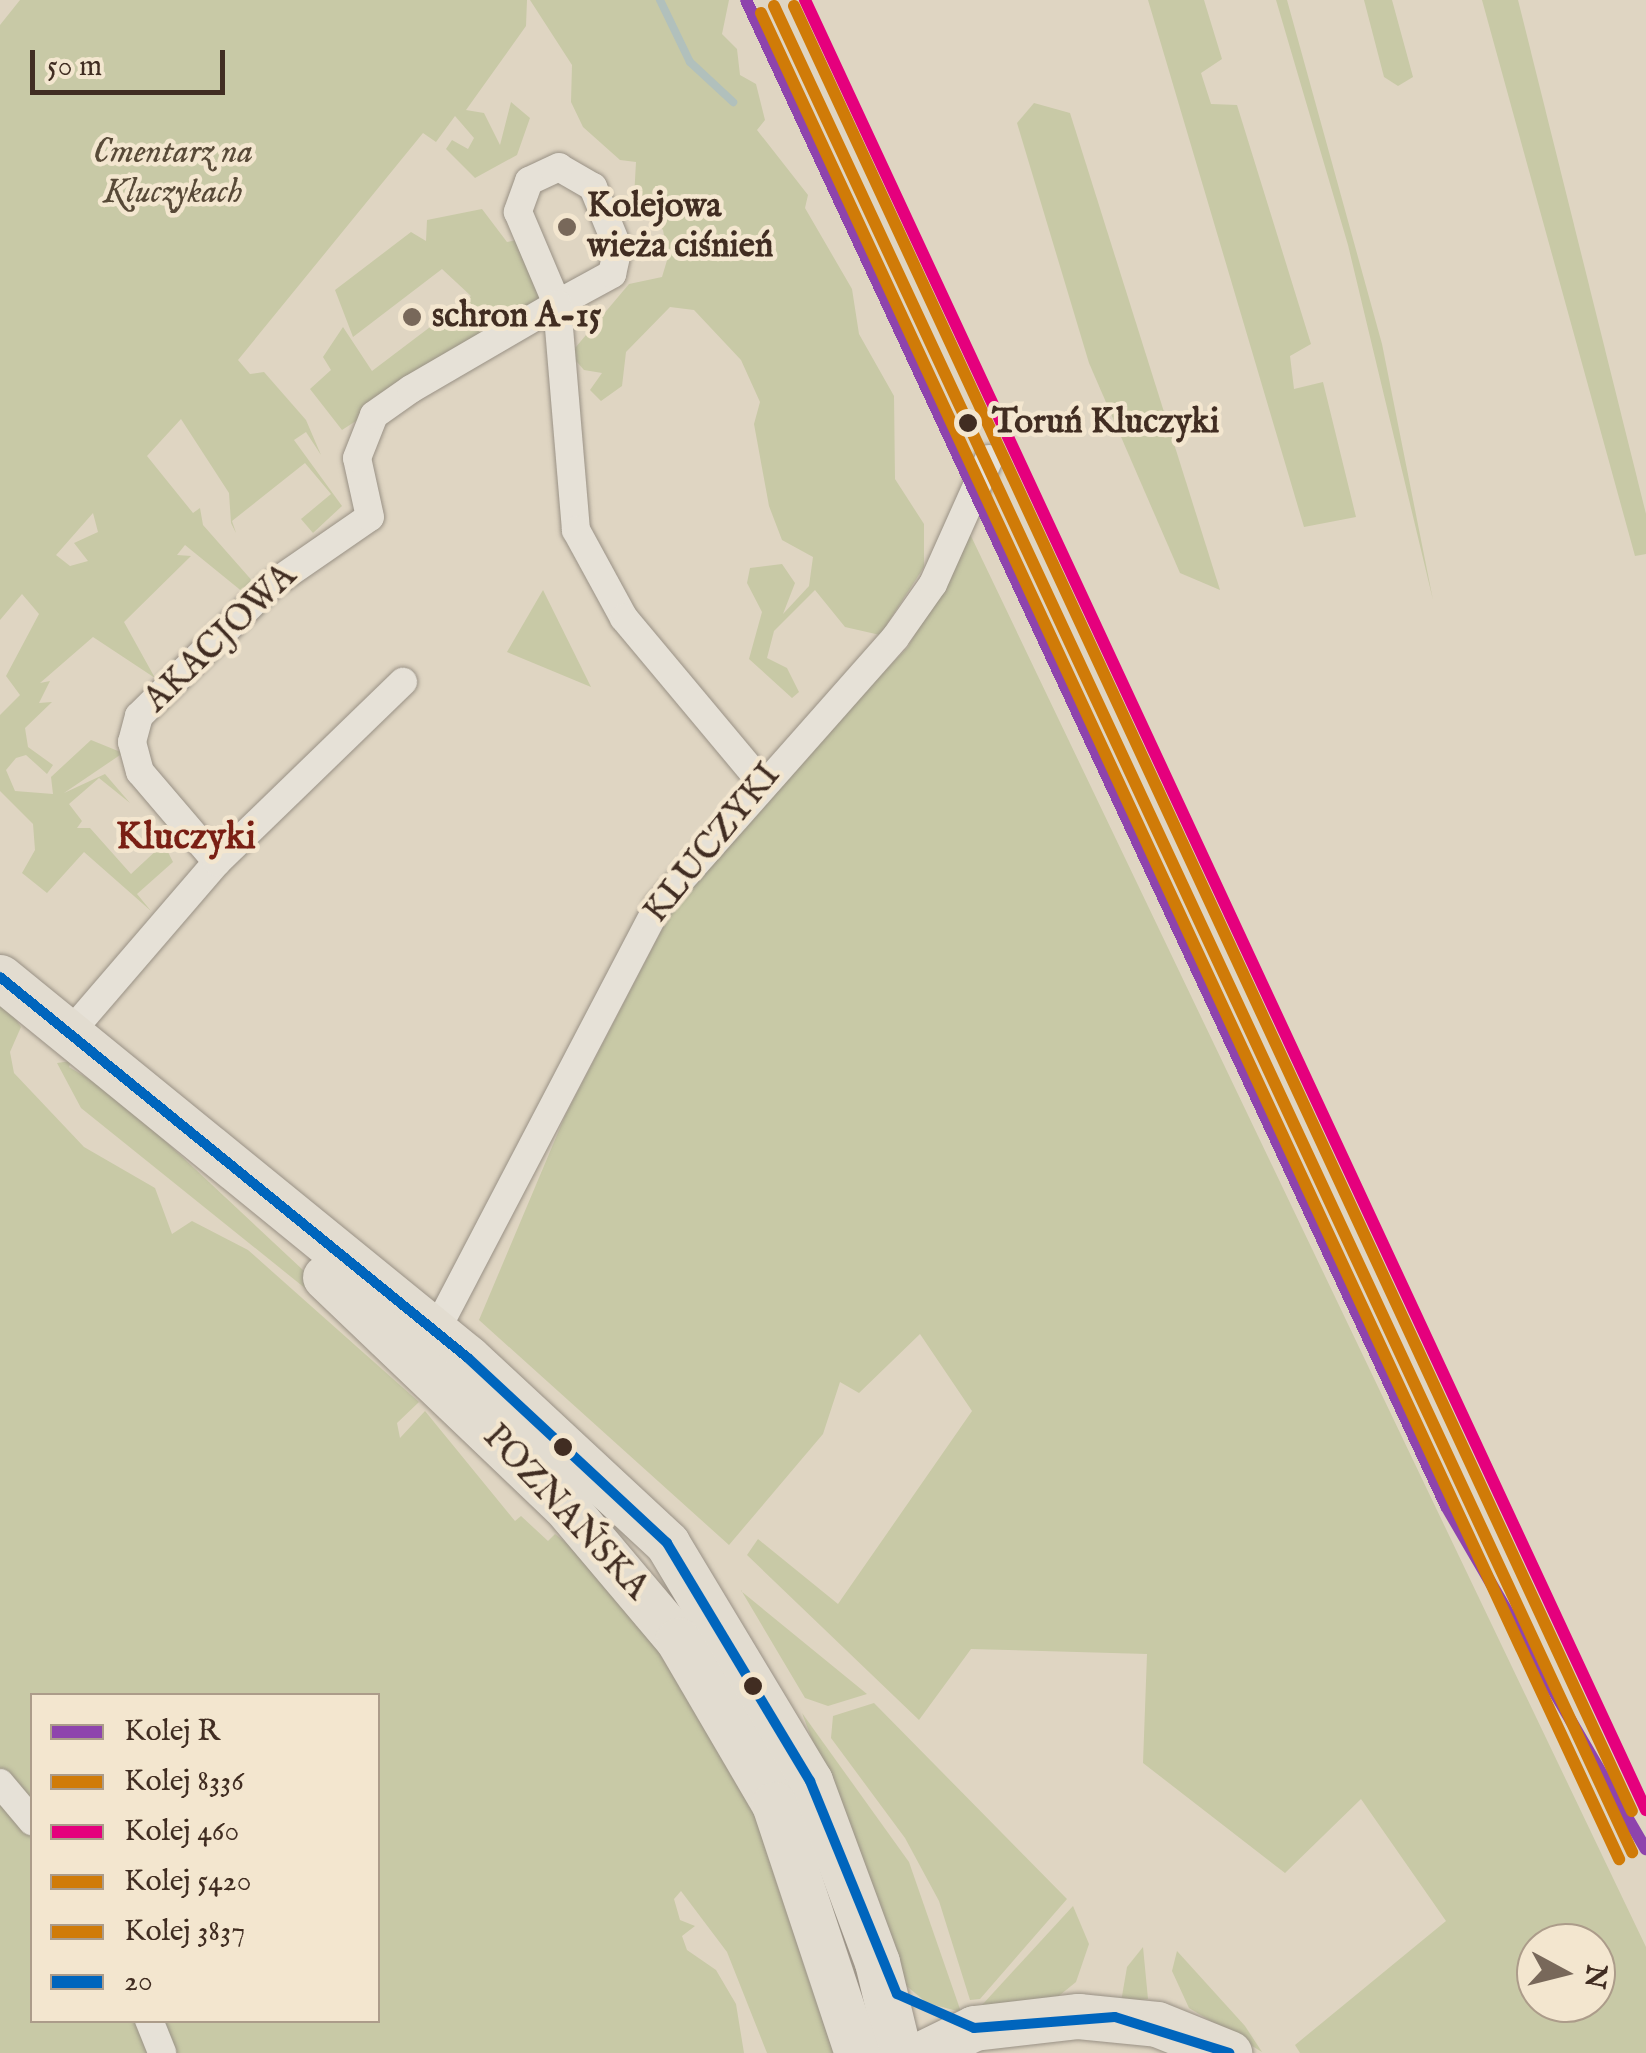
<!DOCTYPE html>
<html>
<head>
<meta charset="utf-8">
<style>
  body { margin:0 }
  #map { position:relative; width:1646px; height:2053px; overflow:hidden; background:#dfd5c2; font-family:"IM FELL English",serif }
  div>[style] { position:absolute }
  .green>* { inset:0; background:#c8c9a6 }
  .stream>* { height:8px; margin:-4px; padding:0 4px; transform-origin:4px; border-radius:4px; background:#b1c0bc }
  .roads { filter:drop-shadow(0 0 2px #999185) drop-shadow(0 0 2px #999185) }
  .street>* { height:28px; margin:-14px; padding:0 14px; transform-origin:14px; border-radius:14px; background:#e6e1d7 }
  .primary>* { height:45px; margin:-22.5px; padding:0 22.5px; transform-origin:22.5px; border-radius:22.5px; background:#e2dcd0 }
  .bus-1>* { height:10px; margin:-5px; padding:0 5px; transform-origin:5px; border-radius:5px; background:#0065bd }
  .rail-1>* { height:12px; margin:-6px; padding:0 6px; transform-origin:6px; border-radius:6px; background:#8e44ad }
  .rail-2>* { height:12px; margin:-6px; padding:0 6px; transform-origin:6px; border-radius:6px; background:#d07b08 }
  .rail-3>* { height:12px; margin:-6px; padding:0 6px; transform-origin:6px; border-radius:6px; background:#e5007d }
  .rail-4>* { height:12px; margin:-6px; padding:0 6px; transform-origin:6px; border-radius:6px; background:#d07b08 }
  .rail-5>* { height:12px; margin:-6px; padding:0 6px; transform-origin:6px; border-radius:6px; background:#d07b08 }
  .dots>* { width:28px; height:28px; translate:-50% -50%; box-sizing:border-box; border:5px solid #f3e6cf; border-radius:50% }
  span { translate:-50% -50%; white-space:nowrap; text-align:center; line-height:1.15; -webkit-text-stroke:9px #f3e6cf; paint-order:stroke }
  .park-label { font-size:35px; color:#584a38; font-style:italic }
  .poi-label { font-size:35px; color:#412d22; font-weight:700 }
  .left { translate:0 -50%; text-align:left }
  .stop-label { font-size:35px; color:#412d22; font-weight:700 }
  .street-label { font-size:35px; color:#412d22 }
  .neighbourhood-label { font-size:38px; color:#7a1f14; font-weight:700 }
  .legend { position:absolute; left:30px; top:1693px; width:350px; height:330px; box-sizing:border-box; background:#f3e6cf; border:2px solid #ac9c8a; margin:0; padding:12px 18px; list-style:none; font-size:30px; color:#412d22 }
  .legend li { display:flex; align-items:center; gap:20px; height:50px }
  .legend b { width:50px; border:2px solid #ac9c8a }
  .north { position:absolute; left:1516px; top:1923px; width:100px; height:100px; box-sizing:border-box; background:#f3e6cf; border:2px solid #ac9c8a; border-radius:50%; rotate:97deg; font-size:28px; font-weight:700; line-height:40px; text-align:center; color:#412d22 }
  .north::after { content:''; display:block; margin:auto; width:35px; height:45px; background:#78685a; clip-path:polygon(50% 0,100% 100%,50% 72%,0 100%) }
  .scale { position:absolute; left:30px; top:50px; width:195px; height:45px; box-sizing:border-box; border:5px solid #412d22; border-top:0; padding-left:12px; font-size:30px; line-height:35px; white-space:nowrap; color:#412d22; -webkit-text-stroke:8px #f3e6cf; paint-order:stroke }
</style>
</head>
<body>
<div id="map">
  <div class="green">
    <i style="clip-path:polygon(evenodd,20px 0,527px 0,526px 26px,466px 110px,484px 113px,500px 145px,511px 102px,530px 118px,517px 155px,475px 178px,446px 149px,452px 140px,468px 149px,474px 138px,455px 116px,436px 142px,423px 133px,238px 360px,250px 374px,264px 372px,306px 420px,321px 455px,306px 432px,294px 440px,342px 506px,313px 533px,301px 519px,331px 494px,305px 463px,232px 521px,236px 533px,231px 523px,229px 493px,181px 419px,147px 456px,193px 513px,200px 508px,203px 525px,255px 584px,244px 593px,185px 545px,177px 555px,191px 556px,124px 622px,155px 678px,93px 637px,40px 683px,50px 681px,39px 703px,52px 702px,25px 728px,28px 747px,53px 765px,47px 774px,26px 755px,16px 758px,6px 770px,15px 791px,53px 794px,51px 777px,91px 740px,123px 753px,64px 793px,105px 774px,130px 803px,99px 778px,69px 804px,82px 821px,77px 828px,90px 828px,131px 874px,160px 847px,140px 817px,167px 850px,173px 862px,137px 894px,151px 911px,84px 852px,47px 893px,22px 873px,35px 850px,33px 824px,0 791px,0 715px,20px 695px,6px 676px,39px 614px,22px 594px,0 620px,0 25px,20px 0,93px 513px,98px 532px,74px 543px,88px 561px,70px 566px,56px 555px,93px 513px)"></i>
    <i style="clip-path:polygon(530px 0,729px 0,722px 34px,737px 49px,740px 75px,756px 84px,765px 120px,757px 130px,808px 195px,805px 208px,852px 289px,859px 334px,894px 396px,895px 479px,924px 524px,924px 567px,880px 635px,845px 627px,815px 590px,774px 631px,767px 658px,787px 668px,799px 692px,792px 698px,749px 659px,762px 612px,747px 583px,750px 568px,782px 564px,795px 583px,783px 614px,809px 586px,813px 557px,782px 540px,769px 506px,754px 424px,760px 402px,741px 360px,694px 310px,670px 307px,626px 352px,622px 386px,601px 401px,590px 390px,602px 373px,584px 370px,570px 354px,629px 284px,662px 277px,668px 257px,663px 230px,634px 198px,636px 162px,620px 160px,583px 127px,571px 102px,572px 65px)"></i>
    <i style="clip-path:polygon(1148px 0,1204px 0,1222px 59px,1201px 73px,1211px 104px,1237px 105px,1311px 344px,1290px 356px,1294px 389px,1323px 382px,1356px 517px,1304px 527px)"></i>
    <i style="clip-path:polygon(1276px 0,1287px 0,1382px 344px,1433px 600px,1348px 245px)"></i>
    <i style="clip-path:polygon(1364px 0,1392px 0,1413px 77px,1398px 86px,1384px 77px)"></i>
    <i style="clip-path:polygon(1482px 0,1518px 0,1646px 514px,1646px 554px,1635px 556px)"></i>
    <i style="clip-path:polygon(1034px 103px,1070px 113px,1220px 590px,1180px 573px,1089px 363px,1017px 123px)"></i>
    <i style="clip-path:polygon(482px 209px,507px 242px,518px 240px,546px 298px,342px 430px,310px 389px,331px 370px,323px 357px,343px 327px,372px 371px,471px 296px,442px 269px,353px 337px,335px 290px,411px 232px,426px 241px,427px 220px)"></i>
    <i style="clip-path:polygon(evenodd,970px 534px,1646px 1947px,1646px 2053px,1300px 2053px,1295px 2045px,1446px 1921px,1361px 1799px,1285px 1873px,1143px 1763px,1147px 1654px,971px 1649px,919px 1720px,747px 1555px,758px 1539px,838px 1604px,972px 1411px,920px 1334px,859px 1393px,840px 1382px,823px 1434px,729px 1545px,479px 1320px,565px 1116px,695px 866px,908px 647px,970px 534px,1536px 1943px,1596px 1943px,1596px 2003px,1536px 2003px,1536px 1943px)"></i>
    <i style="clip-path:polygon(543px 590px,591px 687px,507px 652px)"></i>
    <i style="clip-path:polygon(evenodd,0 996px,21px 1027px,10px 1052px,14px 1073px,84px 1147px,155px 1188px,172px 1234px,192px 1221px,248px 1250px,419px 1402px,397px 1423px,400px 1438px,425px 1411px,515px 1521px,521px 1516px,548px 1541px,555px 1534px,597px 1567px,638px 1618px,755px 1810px,838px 2053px,767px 2053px,727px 1952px,681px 1891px,674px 1899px,680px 1920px,695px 1926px,682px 1936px,687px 1950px,716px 1970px,736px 2004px,744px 2053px,0 2053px,0 996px,32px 1696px,378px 1696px,378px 2020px,32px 2020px,32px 1696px)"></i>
    <i style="clip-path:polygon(71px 1061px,69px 1067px,117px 1096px,428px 1387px,81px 1108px,57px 1063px)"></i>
    <i style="clip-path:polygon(741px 1590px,741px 1591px,867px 1694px,828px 1706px,805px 1698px)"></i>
    <i style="clip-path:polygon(874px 1703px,1067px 1899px,980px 1999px,970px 2000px,939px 1901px,905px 1838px,831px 1738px,833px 1716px)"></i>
    <i style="clip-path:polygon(802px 1713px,909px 1862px,961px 2012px,927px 2003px,903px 1983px)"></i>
    <i style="clip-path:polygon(1073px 1906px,1089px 1944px,1076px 1982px,1055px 1999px,982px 2005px)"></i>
    <i style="clip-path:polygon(1143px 1947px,1148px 1999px,1121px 2002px,1127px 1967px)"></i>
    <i style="clip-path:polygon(1177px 1951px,1245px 2026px,1262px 2052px,1189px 2008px,1172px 1971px)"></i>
  </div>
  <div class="stream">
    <i style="left:660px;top:0;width:69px;rotate:64.2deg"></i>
    <i style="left:690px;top:62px;width:59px;rotate:42.9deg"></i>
  </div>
  <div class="roads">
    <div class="street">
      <i style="left:217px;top:862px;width:118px;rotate:-130.5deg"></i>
      <i style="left:140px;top:772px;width:31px;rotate:-105deg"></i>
      <i style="left:132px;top:742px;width:27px;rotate:-75deg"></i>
      <i style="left:139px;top:716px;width:185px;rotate:-44.8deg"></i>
      <i style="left:270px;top:586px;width:121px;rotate:-34.6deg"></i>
      <i style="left:370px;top:517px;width:60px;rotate:-102.4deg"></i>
      <i style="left:357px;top:458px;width:46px;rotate:-68.4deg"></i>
      <i style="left:374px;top:415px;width:45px;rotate:-35.1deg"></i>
      <i style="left:411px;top:389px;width:169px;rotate:-30.2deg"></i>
      <i style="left:557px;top:304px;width:63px;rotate:-28.6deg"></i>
      <i style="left:612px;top:274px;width:27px;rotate:-77deg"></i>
      <i style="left:618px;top:248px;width:66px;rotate:-112.3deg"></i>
      <i style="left:593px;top:187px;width:39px;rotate:-150deg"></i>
      <i style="left:559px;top:167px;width:33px;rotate:155deg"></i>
      <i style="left:529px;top:181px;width:33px;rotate:110deg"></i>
      <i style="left:518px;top:212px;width:100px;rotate:67deg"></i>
      <i style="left:557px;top:304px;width:227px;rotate:85.2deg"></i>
      <i style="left:576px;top:530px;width:100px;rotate:61.4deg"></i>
      <i style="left:624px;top:618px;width:214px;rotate:50.1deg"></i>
      <i style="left:68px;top:1035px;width:228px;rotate:-49.3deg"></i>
      <i style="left:217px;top:862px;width:259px;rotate:-44.1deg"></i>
      <i style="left:430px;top:1342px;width:491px;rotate:-62.4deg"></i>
      <i style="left:657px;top:907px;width:359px;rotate:-48.5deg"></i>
      <i style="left:895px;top:638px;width:66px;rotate:-54.9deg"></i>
      <i style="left:933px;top:584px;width:137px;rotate:-65.9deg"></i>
      <i style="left:0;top:1783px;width:50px;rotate:49.9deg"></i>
      <i style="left:149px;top:2020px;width:35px;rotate:68deg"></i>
    </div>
    <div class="primary">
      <i style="left:0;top:977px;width:603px;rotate:39.15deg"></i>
      <i style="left:468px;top:1358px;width:272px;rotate:42.9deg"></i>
      <i style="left:667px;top:1543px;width:278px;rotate:59deg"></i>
      <i style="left:810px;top:1781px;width:193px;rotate:69.7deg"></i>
      <i style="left:877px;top:1962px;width:94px;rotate:76.4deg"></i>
      <i style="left:325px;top:1277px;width:330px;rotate:43.7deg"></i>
      <i style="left:564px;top:1505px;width:177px;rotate:49.8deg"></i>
      <i style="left:678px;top:1640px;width:190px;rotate:59.7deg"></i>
      <i style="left:774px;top:1804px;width:262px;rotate:71.6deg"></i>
      <i style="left:923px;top:2053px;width:57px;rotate:-26.1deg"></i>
      <i style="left:974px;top:2028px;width:105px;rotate:-6.6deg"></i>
      <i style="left:1078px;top:2016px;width:79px;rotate:5.8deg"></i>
      <i style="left:1157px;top:2024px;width:78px;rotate:21.9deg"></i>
    </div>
  </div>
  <div class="bus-1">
    <i style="left:0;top:977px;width:603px;rotate:39.15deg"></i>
    <i style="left:468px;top:1358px;width:272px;rotate:42.9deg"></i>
    <i style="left:667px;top:1543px;width:278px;rotate:59deg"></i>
    <i style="left:810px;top:1781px;width:230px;rotate:67.8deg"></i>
    <i style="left:897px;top:1994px;width:84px;rotate:23.8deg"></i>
    <i style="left:974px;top:2028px;width:141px;rotate:-4.5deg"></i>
    <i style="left:1115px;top:2017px;width:120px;rotate:17.5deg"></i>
  </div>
  <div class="rail-1">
    <i style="left:746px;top:0;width:1661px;rotate:65.07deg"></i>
    <i style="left:1446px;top:1506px;width:397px;rotate:59.8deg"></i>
  </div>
  <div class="rail-2">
    <i style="left:774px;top:6px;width:2036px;rotate:65.07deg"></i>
  </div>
  <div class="rail-3">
    <i style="left:805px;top:0;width:1996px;rotate:65.08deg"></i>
  </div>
  <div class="rail-4">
    <i style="left:761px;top:13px;width:2036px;rotate:65.07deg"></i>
  </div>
  <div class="rail-5">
    <i style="left:794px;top:6px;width:1990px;rotate:65.1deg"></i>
  </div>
  <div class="dots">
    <i style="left:567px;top:227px;background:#78685a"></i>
    <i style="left:412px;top:317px;background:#78685a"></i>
    <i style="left:968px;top:423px;background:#412d22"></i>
    <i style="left:563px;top:1447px;background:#412d22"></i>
    <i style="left:753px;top:1686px;background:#412d22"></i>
  </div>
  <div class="park-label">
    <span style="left:173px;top:173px">Cmentarz na<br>Kluczykach</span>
  </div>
  <div class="poi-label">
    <span class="left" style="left:587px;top:227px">Kolejowa<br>wieża ciśnień</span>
    <span class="left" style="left:432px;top:317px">schron A-15</span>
  </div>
  <div class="stop-label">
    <span class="left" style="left:992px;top:423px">Toruń Kluczyki</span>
  </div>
  <div class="street-label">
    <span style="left:221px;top:639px;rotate:-44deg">AKACJOWA</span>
    <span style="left:713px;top:844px;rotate:-51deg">KLUCZYKI</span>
    <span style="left:565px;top:1513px;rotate:47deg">POZNAŃSKA</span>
  </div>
  <div class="neighbourhood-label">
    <span style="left:186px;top:839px">Kluczyki</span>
  </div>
  <ul class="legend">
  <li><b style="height:12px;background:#8e44ad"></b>Kolej R</li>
  <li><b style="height:12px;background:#d07b08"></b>Kolej 8336</li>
  <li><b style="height:12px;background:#e5007d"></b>Kolej 460</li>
  <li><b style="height:12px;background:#d07b08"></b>Kolej 5420</li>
  <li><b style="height:12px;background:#d07b08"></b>Kolej 3837</li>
  <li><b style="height:12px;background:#0065bd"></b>20</li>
  </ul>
  <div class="north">N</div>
  <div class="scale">50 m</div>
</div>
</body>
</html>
